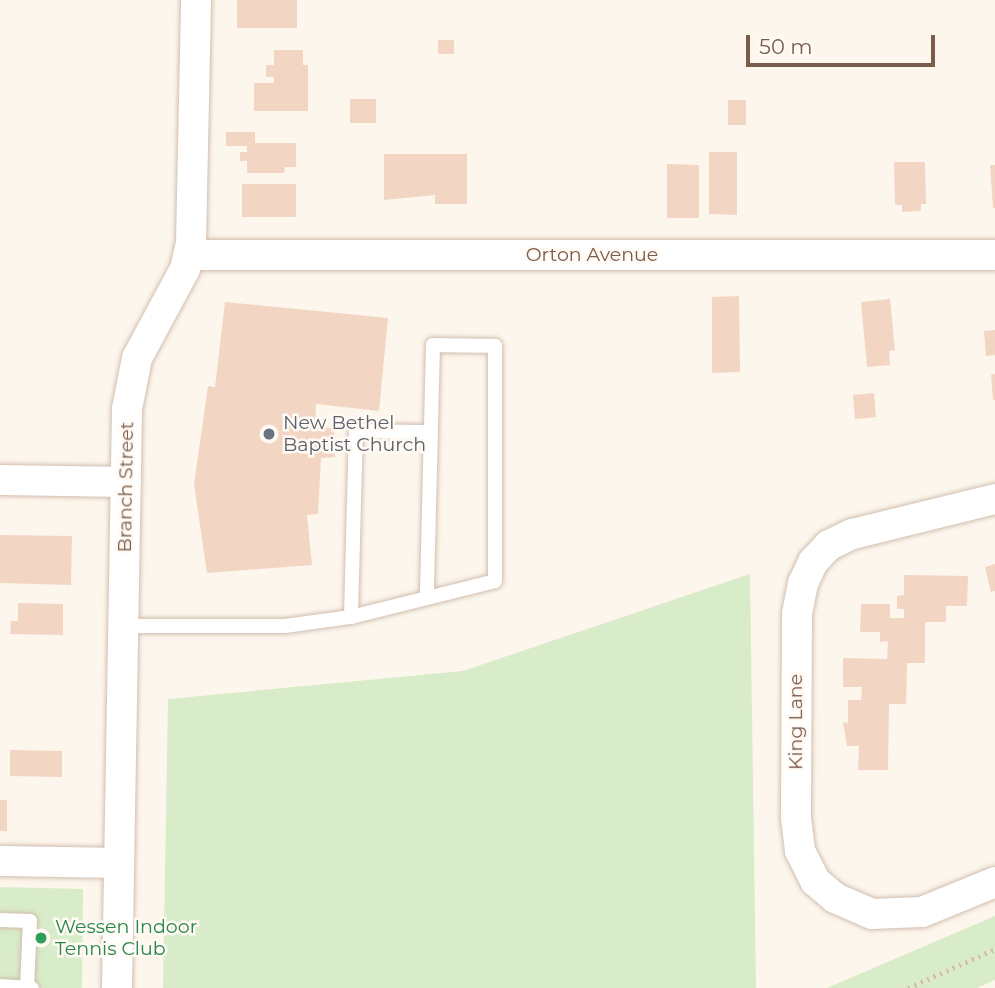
<!DOCTYPE html>
<html>
<head>
<meta charset="utf-8">
<style>
  body { margin:0 }
  #map { position:relative; width:995px; height:988px; overflow:hidden; background:#fdf6ec; font-family:Montserrat,sans-serif }
  div>[style] { position:absolute }
  .green>* { inset:0; background:#d8ecc9 }
  .building>* { inset:0; background:#f3d5c3 }
  .path>* { height:4.5px; margin-top:-2.25px; transform-origin:0; background:repeating-linear-gradient(90deg,#d9b8a5 0 2px,transparent 0 7px) }
  .roads { filter:drop-shadow(0 0 2px #d1beb0) drop-shadow(0 0 2px #d1beb0) }
  .service>* { height:14px; margin:-7px; padding:0 7px; transform-origin:7px; border-radius:7px; background:#fff }
  .minor>* { height:30px; margin:-15px; padding:0 15px; transform-origin:15px; border-radius:15px; background:#fff }
  .dots>* { width:19px; height:19px; translate:-50% -50%; box-sizing:border-box; border:4px solid #fffaf3; border-radius:50% }
  span { translate:-50% -50%; white-space:nowrap; text-align:center; line-height:1.15; -webkit-text-stroke:5px #fffaf3; paint-order:stroke }
  .street-label { font-size:19px; color:#7a5c4d }
  .worship-label { font-size:19px; color:#5b616d }
  .left { translate:0 -50%; text-align:left }
  .leisure-label { font-size:19px; color:#27864d }
  .scale { position:absolute; left:746px; top:35px; width:189px; height:32px; box-sizing:border-box; border:4px solid #7a5c4d; border-top:0; padding-left:9px; font-size:21px; line-height:24px; white-space:nowrap; color:#7a5c4d; -webkit-text-stroke:5px #fffaf3; paint-order:stroke }
</style>
</head>
<body>
<div id="map">
  <div class="green">
    <i style="clip-path:polygon(750px 574px,756px 988px,163px 988px,168px 699px,463px 671px)"></i>
    <i style="clip-path:polygon(0 887px,83px 889px,82px 988px,0 988px)"></i>
    <i style="clip-path:polygon(995px 916px,995px 980px,977px 988px,827px 988px)"></i>
  </div>
  <div class="building">
    <i style="clip-path:polygon(237px 0,297px 0,297px 28px,237px 28px)"></i>
    <i style="clip-path:polygon(438px 40px,454px 40px,454px 54px,438px 54px)"></i>
    <i style="clip-path:polygon(274px 50px,303px 50px,303px 65px,308px 65px,308px 111px,254px 111px,254px 83px,274px 83px,274px 77px,266px 77px,266px 65px,274px 65px)"></i>
    <i style="clip-path:polygon(350px 99px,376px 99px,376px 123px,350px 123px)"></i>
    <i style="clip-path:polygon(728px 100px,746px 100px,746px 125px,728px 125px)"></i>
    <i style="clip-path:polygon(226px 132px,255px 132px,255px 143px,296px 143px,296px 167px,285px 167px,284px 173px,247px 173px,247px 161px,240px 161px,240px 152px,247px 152px,247px 146px,226px 146px)"></i>
    <i style="clip-path:polygon(709px 152px,737px 152px,737px 215px,709px 214px)"></i>
    <i style="clip-path:polygon(384px 154px,467px 154px,467px 204px,435px 204px,435px 195px,384px 200px)"></i>
    <i style="clip-path:polygon(894px 162px,925px 162px,926px 204px,921px 204px,921px 211px,902px 212px,902px 205px,895px 205px)"></i>
    <i style="clip-path:polygon(667px 164px,699px 165px,699px 218px,667px 218px)"></i>
    <i style="clip-path:polygon(990px 165px,995px 165px,995px 208px,993px 208px)"></i>
    <i style="clip-path:polygon(242px 184px,296px 184px,296px 217px,242px 217px)"></i>
    <i style="clip-path:polygon(739px 296px,740px 372px,712px 373px,712px 297px)"></i>
    <i style="clip-path:polygon(890px 299px,895px 350px,889px 351px,890px 365px,867px 367px,861px 302px)"></i>
    <i style="clip-path:polygon(225px 302px,388px 318px,379px 411px,316px 404px,315px 425px,334px 429px,335px 457px,321px 458px,318px 514px,307px 515px,312px 565px,207px 573px,194px 484px,208px 386px,215px 387px)"></i>
    <i style="clip-path:polygon(995px 330px,995px 355px,986px 356px,984px 331px)"></i>
    <i style="clip-path:polygon(995px 374px,995px 400px,993px 400px,991px 375px)"></i>
    <i style="clip-path:polygon(874px 393px,876px 417px,855px 419px,853px 395px)"></i>
    <i style="clip-path:polygon(0 535px,72px 536px,71px 585px,0 583px)"></i>
    <i style="clip-path:polygon(995px 564px,995px 591px,991px 592px,985px 567px)"></i>
    <i style="clip-path:polygon(904px 575px,968px 576px,967px 606px,946px 606px,946px 622px,925px 622px,925px 663px,907px 663px,906px 704px,889px 704px,888px 770px,858px 770px,859px 746px,847px 746px,843px 722px,848px 723px,848px 700px,861px 700px,862px 687px,843px 687px,843px 658px,887px 659px,888px 641px,880px 642px,880px 632px,860px 632px,861px 604px,890px 604px,890px 618px,904px 618px,904px 609px,897px 609px,897px 596px,904px 595px)"></i>
    <i style="clip-path:polygon(18px 603px,63px 604px,63px 635px,10px 634px,11px 621px,18px 621px)"></i>
    <i style="clip-path:polygon(10px 750px,62px 751px,62px 777px,10px 776px)"></i>
    <i style="clip-path:polygon(0 800px,7px 800px,7px 831px,0 831px)"></i>
  </div>
  <div class="path">
    <i style="left:908px;top:988px;width:95px;rotate:-24.1deg"></i>
  </div>
  <div class="roads">
    <div class="service">
      <i style="left:351px;top:617px;width:186px;rotate:-88.5deg"></i>
      <i style="left:356px;top:431px;width:74px;rotate:0.8deg"></i>
      <i style="left:124px;top:626px;width:161px"></i>
      <i style="left:285px;top:626px;width:67px;rotate:-7.8deg"></i>
      <i style="left:351px;top:617px;width:148px;rotate:-14deg"></i>
      <i style="left:495px;top:581px;width:235px;rotate:-90deg"></i>
      <i style="left:495px;top:346px;width:62px;rotate:-179.1deg"></i>
      <i style="left:433px;top:345px;width:253px;rotate:91.4deg"></i>
      <i style="left:0;top:920px;width:30px;rotate:2deg"></i>
      <i style="left:30px;top:921px;width:67px;rotate:92.6deg"></i>
      <i style="left:0;top:986px;width:32px;rotate:4deg"></i>
    </div>
    <div class="minor">
      <i style="left:189px;top:255px;width:806px"></i>
      <i style="left:0;top:480px;width:126px;rotate:0.9deg"></i>
      <i style="left:995px;top:499px;width:147px;rotate:166.2deg"></i>
      <i style="left:852px;top:534px;width:25px;rotate:154deg"></i>
      <i style="left:829px;top:545px;width:23px;rotate:133deg"></i>
      <i style="left:813px;top:562px;width:23px;rotate:115deg"></i>
      <i style="left:803px;top:583px;width:32px;rotate:101deg"></i>
      <i style="left:797px;top:614px;width:204px;rotate:90.3deg"></i>
      <i style="left:796px;top:818px;width:33px;rotate:83deg"></i>
      <i style="left:800px;top:851px;width:34px;rotate:63deg"></i>
      <i style="left:815px;top:881px;width:26px;rotate:40deg"></i>
      <i style="left:835px;top:898px;width:40px;rotate:23.4deg"></i>
      <i style="left:872px;top:914px;width:50px;rotate:-2.3deg"></i>
      <i style="left:922px;top:912px;width:79px;rotate:-22.3deg"></i>
      <i style="left:0;top:861px;width:119px;rotate:1deg"></i>
      <i style="left:117px;top:988px;width:579px;rotate:-89.01deg"></i>
      <i style="left:127px;top:409px;width:52px;rotate:-78.9deg"></i>
      <i style="left:137px;top:358px;width:101px;rotate:-61.7deg"></i>
      <i style="left:185px;top:269px;width:27px;rotate:-77deg"></i>
      <i style="left:191px;top:243px;width:243px;rotate:-88.8deg"></i>
    </div>
  </div>
  <div class="dots">
    <i style="left:269px;top:434px;background:#6b7280"></i>
    <i style="left:41px;top:938px;background:#2e9e5b"></i>
  </div>
  <div class="street-label">
    <span style="left:592px;top:255px">Orton Avenue</span>
    <span style="left:126px;top:487px;rotate:-89deg">Branch Street</span>
    <span style="left:796px;top:722px;rotate:-90deg">King Lane</span>
  </div>
  <div class="worship-label">
    <span class="left" style="left:283px;top:434px">New Bethel<br>Baptist Church</span>
  </div>
  <div class="leisure-label">
    <span class="left" style="left:55px;top:938px">Wessen Indoor<br>Tennis Club</span>
  </div>
  <div class="scale">50 m</div>
</div>
</body>
</html>
